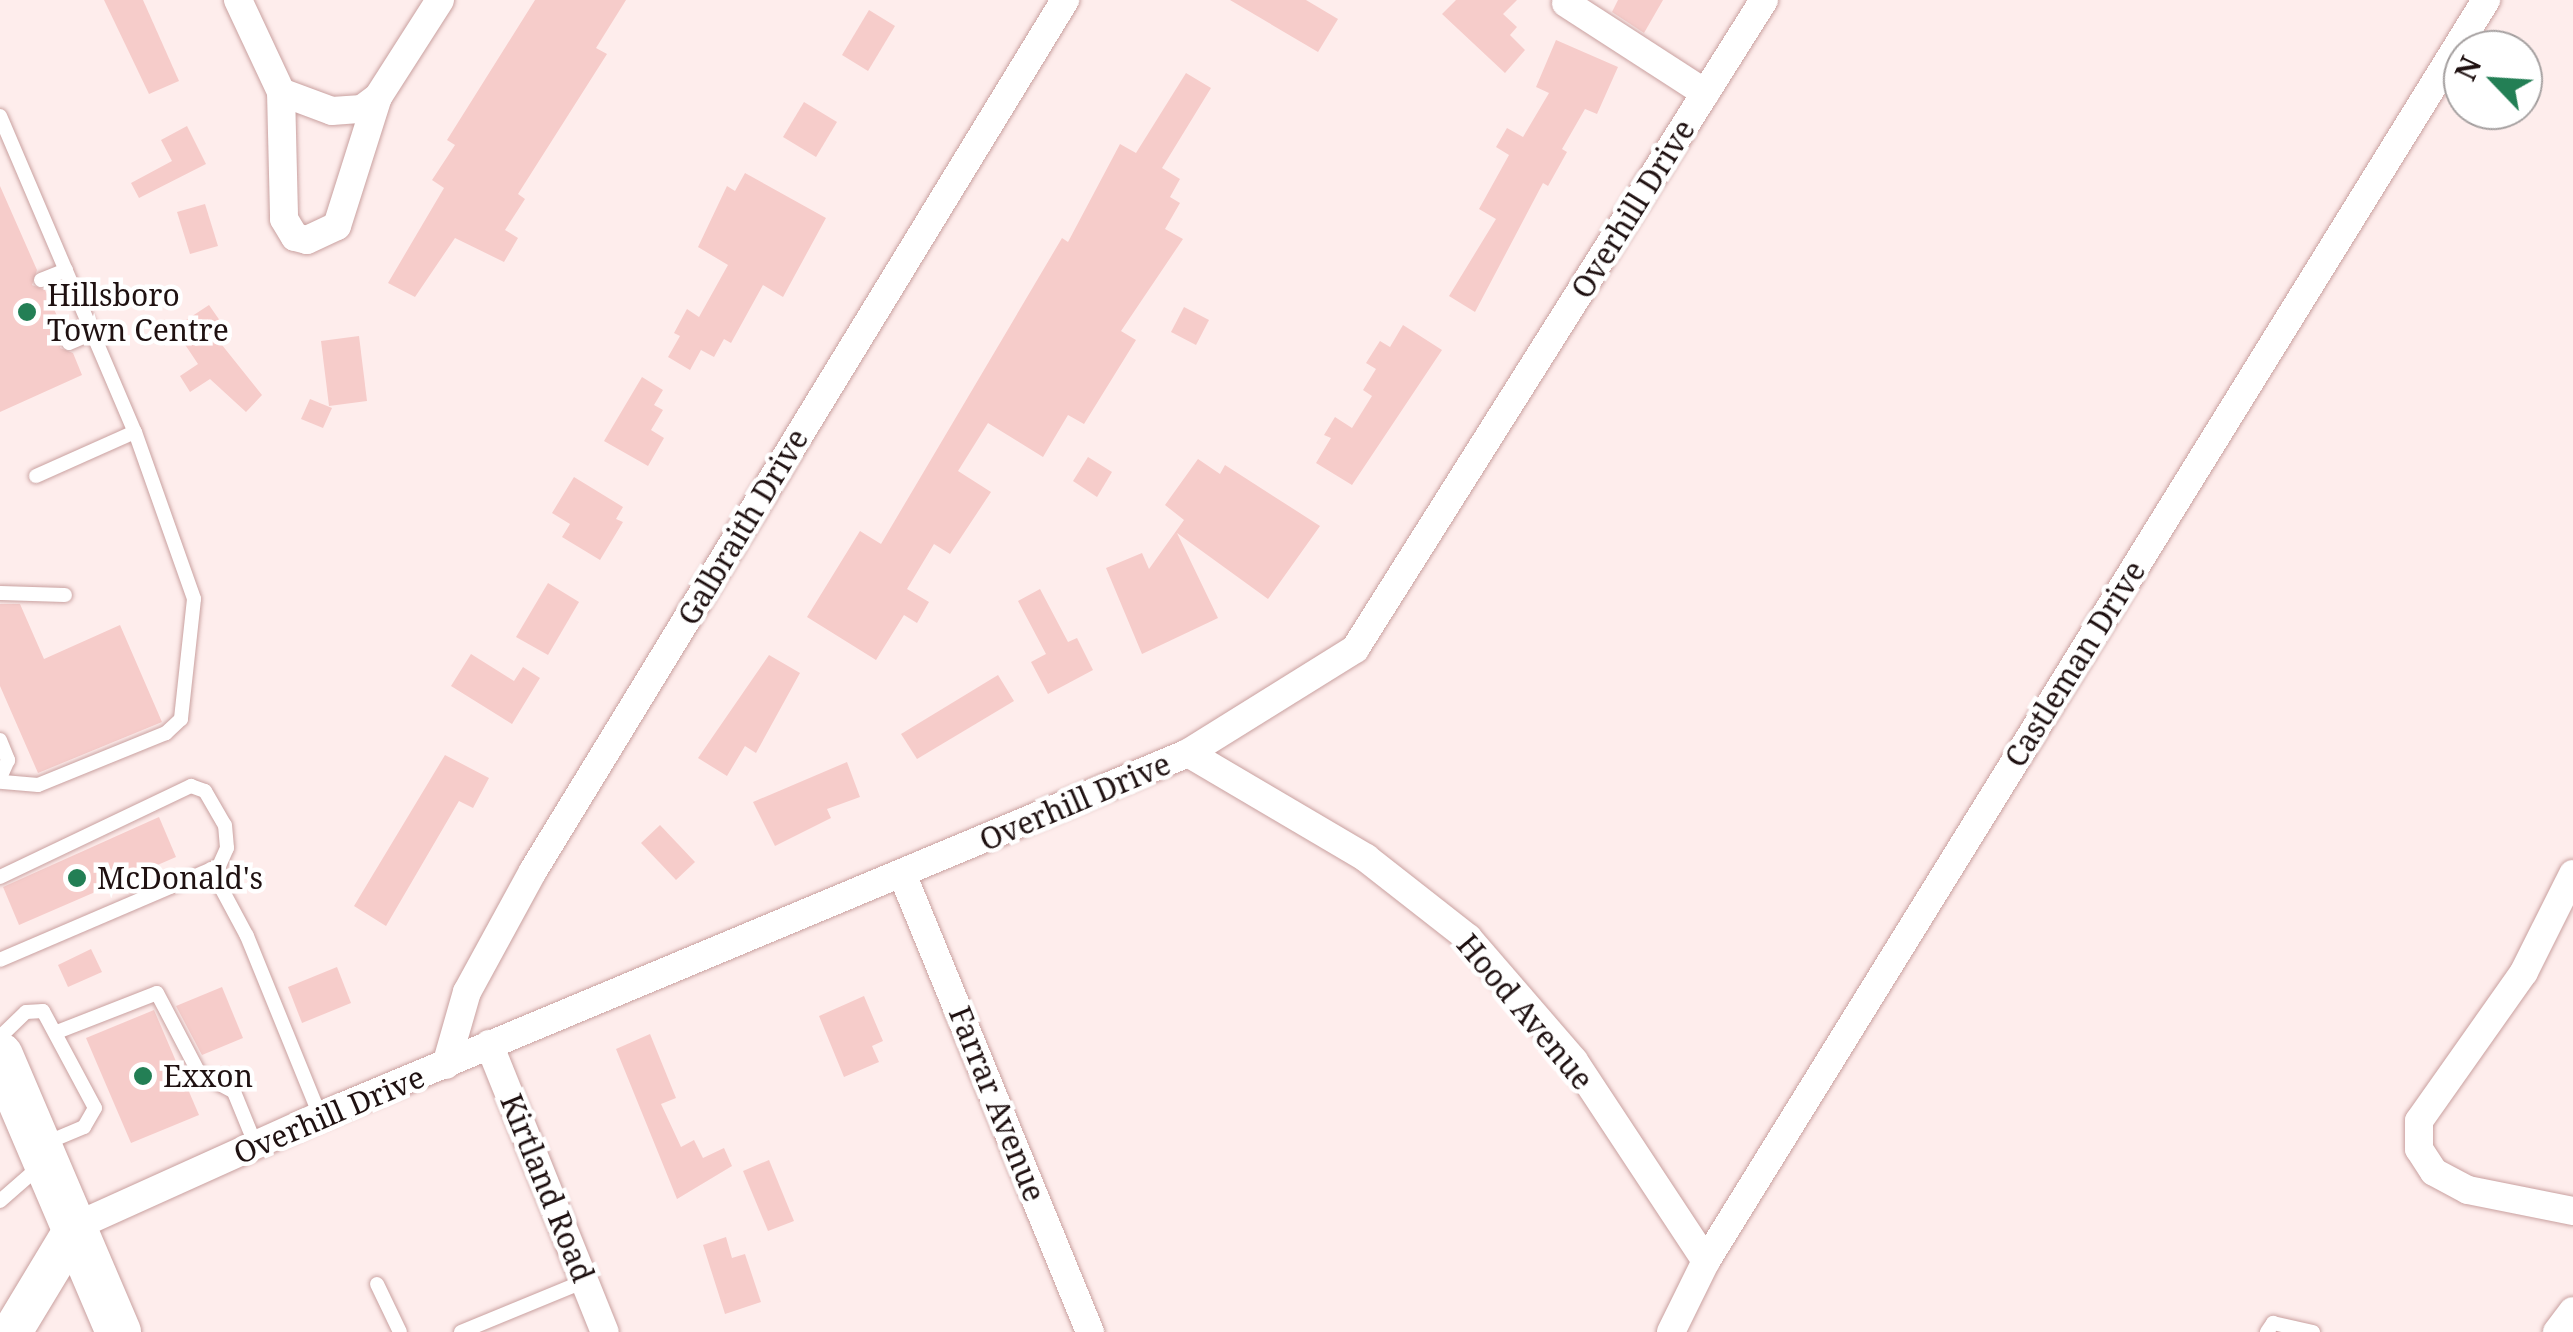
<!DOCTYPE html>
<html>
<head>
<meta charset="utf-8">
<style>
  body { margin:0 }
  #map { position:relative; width:2573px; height:1332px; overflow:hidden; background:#feedec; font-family:"Noto Serif",serif }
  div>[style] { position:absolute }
  .building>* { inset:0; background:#f6ccca }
  .roads { filter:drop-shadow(0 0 2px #c9a1a0) drop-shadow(0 0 2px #c9a1a0) }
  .lane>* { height:14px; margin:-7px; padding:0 7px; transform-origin:7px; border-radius:7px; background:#fff }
  .street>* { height:28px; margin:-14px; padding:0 14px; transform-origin:14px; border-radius:14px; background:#fff }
  .secondary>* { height:40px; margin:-20px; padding:0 20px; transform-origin:20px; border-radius:20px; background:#fff }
  .primary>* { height:45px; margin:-22.5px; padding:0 22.5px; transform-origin:22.5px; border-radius:22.5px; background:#fff }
  .dots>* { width:28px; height:28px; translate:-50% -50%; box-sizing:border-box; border:5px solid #fff; border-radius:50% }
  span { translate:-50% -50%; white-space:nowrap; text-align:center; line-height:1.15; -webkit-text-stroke:9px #fff; paint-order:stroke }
  .street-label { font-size:30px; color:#1f1111 }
  .poi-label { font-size:30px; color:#1f1111 }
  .left { translate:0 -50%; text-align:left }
  .north { position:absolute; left:2443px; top:30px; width:100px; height:100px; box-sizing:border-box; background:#fff; border:2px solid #a5a0a0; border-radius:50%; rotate:295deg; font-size:28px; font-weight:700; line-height:40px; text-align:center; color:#1f1111 }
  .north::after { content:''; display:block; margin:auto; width:35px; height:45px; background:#237f55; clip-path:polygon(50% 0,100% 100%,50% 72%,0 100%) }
</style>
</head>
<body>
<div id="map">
  <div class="building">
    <i style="clip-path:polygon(104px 0,143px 0,179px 81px,149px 94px)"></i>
    <i style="clip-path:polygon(535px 0,626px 0,596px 48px,607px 54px,518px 194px,525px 199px,505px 230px,518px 238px,504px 262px,455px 238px,415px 297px,388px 283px,444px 188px,432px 180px,455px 145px,447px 140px)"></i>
    <i style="clip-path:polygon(1230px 0,1306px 0,1338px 19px,1318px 52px)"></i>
    <i style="clip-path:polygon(1456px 0,1517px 0,1503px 14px,1517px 27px,1510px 35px,1525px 50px,1505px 73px,1442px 14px)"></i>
    <i style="clip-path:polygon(1618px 0,1663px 0,1644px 33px,1612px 12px)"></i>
    <i style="clip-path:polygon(869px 10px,895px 26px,868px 71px,842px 55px)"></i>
    <i style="clip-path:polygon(1556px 40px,1618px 67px,1597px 114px,1585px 109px,1562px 149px,1567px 152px,1548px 186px,1543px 183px,1475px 312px,1449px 296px,1496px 219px,1479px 209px,1509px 155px,1496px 147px,1507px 128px,1523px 137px,1549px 93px,1536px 87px)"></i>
    <i style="clip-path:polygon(1186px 73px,1211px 88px,1162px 168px,1180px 179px,1170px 197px,1180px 203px,1165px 229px,1183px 239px,1121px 331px,1136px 340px,1084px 424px,1068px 415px,1043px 457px,988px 423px,958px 471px,991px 492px,950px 554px,934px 544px,907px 589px,929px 602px,917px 623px,904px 615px,876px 660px,807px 617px,860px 531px,881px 544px,1062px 238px,1068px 242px,1120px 144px,1136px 153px)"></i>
    <i style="clip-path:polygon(804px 102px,837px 122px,816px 157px,783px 137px)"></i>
    <i style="clip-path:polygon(187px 126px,206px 164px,139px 198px,131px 183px,172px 161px,161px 140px)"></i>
    <i style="clip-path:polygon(745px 173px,826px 218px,783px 297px,763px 285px,731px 343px,724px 339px,714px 357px,701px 350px,690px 370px,668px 357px,680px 336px,674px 333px,687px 309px,699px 317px,728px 265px,698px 247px,727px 186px,735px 191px)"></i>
    <i style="clip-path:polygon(0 186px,37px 270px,32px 285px,45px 290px,65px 333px,60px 348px,73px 353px,82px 375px,0 412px)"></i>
    <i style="clip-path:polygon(205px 204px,218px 246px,190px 254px,177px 212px)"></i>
    <i style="clip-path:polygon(209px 305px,225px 328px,214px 335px,262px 395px,246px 412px,210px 379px,190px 392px,180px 376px,198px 364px,174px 328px)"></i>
    <i style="clip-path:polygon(1184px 307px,1209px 320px,1196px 345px,1171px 332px)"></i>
    <i style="clip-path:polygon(1403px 325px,1442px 350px,1352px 485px,1316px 463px,1331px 438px,1324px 435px,1335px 417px,1352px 428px,1372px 396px,1363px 390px,1376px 369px,1366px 363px,1380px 341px,1390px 347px)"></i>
    <i style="clip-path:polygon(359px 336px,367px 401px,329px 406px,321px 341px)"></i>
    <i style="clip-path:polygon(642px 377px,663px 390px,654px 405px,663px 410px,651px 430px,664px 438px,648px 466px,604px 441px)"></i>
    <i style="clip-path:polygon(310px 399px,332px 408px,323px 428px,301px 419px)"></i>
    <i style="clip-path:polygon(1088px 457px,1112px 472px,1097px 497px,1073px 481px)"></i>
    <i style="clip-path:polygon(1198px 459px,1220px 474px,1225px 465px,1320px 526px,1268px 599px,1177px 533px,1218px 618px,1142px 654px,1106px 568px,1142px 553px,1149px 569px,1184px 520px,1165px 505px)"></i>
    <i style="clip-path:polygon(574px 477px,623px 507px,616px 519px,623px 522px,600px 560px,562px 537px,570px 524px,552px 513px)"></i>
    <i style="clip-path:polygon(548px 583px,579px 602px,548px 655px,516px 637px)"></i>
    <i style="clip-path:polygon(1040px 589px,1068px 642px,1077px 638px,1093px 670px,1048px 694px,1031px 662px,1046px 654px,1018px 601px)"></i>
    <i style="clip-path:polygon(0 604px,20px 604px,44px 659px,120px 625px,162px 722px,38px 773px,0 686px)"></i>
    <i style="clip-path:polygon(471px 654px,514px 681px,523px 667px,540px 678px,512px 724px,451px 686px)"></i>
    <i style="clip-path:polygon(769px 655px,800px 673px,756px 753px,745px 746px,727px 776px,698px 758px)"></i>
    <i style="clip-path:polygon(998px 675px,1014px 701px,917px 759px,901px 734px)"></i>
    <i style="clip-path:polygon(445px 755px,489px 778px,473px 808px,459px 801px,386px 926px,354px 906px)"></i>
    <i style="clip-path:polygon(847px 762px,860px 797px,827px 809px,831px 818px,775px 846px,753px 802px)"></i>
    <i style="clip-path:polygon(159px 817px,176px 857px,19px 925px,3px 887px)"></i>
    <i style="clip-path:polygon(660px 825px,695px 862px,676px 880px,641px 843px)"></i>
    <i style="clip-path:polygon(91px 949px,102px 972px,68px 987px,58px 965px)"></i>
    <i style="clip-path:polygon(337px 967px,351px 1003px,302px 1023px,288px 987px)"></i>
    <i style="clip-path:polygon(222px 987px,243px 1038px,202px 1055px,176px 1006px)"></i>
    <i style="clip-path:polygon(864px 996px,883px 1041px,872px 1046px,879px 1062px,844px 1077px,819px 1016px)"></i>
    <i style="clip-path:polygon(154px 1010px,199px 1115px,131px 1143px,86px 1038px)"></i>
    <i style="clip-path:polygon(650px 1034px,676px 1098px,661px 1104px,681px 1147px,694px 1140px,703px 1158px,724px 1148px,732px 1166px,677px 1199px,616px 1049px)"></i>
    <i style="clip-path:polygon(769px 1160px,794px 1221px,768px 1231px,743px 1171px)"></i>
    <i style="clip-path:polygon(726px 1237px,732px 1258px,745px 1254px,761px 1302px,725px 1314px,703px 1245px)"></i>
  </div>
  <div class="roads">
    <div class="lane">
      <i style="left:0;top:116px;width:344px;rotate:66.9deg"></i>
      <i style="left:135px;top:432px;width:177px;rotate:70.5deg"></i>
      <i style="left:194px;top:599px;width:121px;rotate:96.2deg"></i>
      <i style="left:181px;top:719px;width:21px;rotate:137deg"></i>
      <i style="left:166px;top:733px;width:138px;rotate:157.9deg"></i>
      <i style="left:38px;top:785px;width:38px;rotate:-175deg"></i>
      <i style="left:41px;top:280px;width:27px;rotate:-22deg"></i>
      <i style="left:69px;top:343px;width:26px;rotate:-23deg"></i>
      <i style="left:36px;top:476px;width:108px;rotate:-24deg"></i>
      <i style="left:0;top:593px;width:65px;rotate:1.8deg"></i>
      <i style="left:0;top:740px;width:22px;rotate:68deg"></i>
      <i style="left:8px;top:760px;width:20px;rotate:114deg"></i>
      <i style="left:211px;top:869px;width:76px;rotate:61.8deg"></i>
      <i style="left:247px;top:936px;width:194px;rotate:67.9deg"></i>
      <i style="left:0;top:877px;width:212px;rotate:-25.5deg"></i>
      <i style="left:191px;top:786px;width:15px;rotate:20deg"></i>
      <i style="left:205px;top:791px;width:39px;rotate:60deg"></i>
      <i style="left:225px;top:825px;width:23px;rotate:85deg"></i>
      <i style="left:227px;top:848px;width:20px;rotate:114deg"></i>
      <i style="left:219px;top:866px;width:238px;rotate:156.8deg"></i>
      <i style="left:57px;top:1032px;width:107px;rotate:-21.3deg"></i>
      <i style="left:157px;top:993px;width:90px;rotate:62.3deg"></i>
      <i style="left:199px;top:1073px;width:40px;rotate:28deg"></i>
      <i style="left:234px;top:1092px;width:58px;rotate:67.8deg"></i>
      <i style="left:0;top:1037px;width:36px;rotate:-44deg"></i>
      <i style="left:26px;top:1012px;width:17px;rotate:-3deg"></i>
      <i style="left:43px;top:1011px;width:110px;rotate:61.8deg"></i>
      <i style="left:95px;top:1108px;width:22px;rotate:120deg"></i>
      <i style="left:84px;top:1127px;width:41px;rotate:157.2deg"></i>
      <i style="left:0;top:1201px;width:52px;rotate:-41.1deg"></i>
      <i style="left:377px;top:1284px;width:53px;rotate:64.4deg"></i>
      <i style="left:461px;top:1332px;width:134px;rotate:-22.4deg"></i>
      <i style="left:2267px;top:1332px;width:11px;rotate:-56deg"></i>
      <i style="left:2273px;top:1323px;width:41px;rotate:12.7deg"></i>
    </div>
    <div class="street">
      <i style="left:238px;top:0;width:102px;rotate:64.9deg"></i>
      <i style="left:281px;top:92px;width:127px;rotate:88.6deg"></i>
      <i style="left:284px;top:219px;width:21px;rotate:59deg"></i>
      <i style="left:295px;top:237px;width:12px;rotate:14deg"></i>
      <i style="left:307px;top:240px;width:33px;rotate:-25deg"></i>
      <i style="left:337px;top:226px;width:135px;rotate:-72.4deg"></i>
      <i style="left:378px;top:97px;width:115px;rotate:-57.4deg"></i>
      <i style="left:1566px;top:3px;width:166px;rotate:32.9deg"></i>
      <i style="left:281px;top:92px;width:54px;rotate:20.4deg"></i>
      <i style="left:332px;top:111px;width:30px;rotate:-4deg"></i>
      <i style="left:362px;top:109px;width:20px;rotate:-37deg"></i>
      <i style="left:1188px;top:753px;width:207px;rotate:30.5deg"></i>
      <i style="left:1366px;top:858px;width:130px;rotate:38.1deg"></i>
      <i style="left:1468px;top:938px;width:162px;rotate:49.2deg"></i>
      <i style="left:1574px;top:1061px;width:240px;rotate:56.6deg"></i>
      <i style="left:2573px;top:874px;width:110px;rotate:116.6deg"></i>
      <i style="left:2524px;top:972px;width:182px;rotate:125.2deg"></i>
      <i style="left:2419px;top:1121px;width:28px;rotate:90deg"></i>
      <i style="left:2419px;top:1149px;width:27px;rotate:57deg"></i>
      <i style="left:2434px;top:1172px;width:38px;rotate:28deg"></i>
      <i style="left:2468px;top:1190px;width:107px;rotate:11.3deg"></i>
      <i style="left:903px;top:876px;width:493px;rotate:67.7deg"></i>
      <i style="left:489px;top:1044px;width:310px;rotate:68.1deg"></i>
      <i style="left:446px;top:1065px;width:76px;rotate:-74deg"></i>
      <i style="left:467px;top:992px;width:138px;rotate:-61.4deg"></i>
      <i style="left:533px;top:871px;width:1021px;rotate:-58.58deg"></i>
      <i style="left:76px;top:1226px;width:268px;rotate:-24.3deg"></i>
      <i style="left:320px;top:1116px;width:941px;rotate:-22.69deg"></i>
      <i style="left:1188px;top:753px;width:197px;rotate:-31.9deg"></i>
      <i style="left:1355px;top:649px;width:767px;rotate:-57.78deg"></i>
      <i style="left:1671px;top:1332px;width:79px;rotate:-63.8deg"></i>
      <i style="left:1706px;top:1261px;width:1483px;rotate:-58.26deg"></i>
      <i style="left:2557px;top:1332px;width:26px;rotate:-53deg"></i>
    </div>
    <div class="secondary">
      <i style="left:12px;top:1332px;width:124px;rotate:-58.9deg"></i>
    </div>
    <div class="primary">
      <i style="left:0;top:1055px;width:301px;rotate:66.9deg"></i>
    </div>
  </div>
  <div class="dots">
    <i style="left:27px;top:312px;background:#237f55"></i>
    <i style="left:77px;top:878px;background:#237f55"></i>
    <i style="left:143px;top:1076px;background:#237f55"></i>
  </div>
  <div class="street-label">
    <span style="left:1633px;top:209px;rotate:-58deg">Overhill Drive</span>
    <span style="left:743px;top:527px;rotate:-59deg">Galbraith Drive</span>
    <span style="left:2075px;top:664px;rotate:-58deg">Castleman Drive</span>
    <span style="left:1075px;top:802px;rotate:-23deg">Overhill Drive</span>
    <span style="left:1525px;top:1012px;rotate:50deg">Hood Avenue</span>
    <span style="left:997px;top:1104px;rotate:68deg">Farrar Avenue</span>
    <span style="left:329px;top:1115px;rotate:-23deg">Overhill Drive</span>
    <span style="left:547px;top:1188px;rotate:68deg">Kirtland Road</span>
  </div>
  <div class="poi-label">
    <span class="left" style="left:47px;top:312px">Hillsboro<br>Town Centre</span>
    <span class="left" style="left:97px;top:878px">McDonald's</span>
    <span class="left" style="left:163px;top:1076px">Exxon</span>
  </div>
  <div class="north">N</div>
</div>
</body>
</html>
